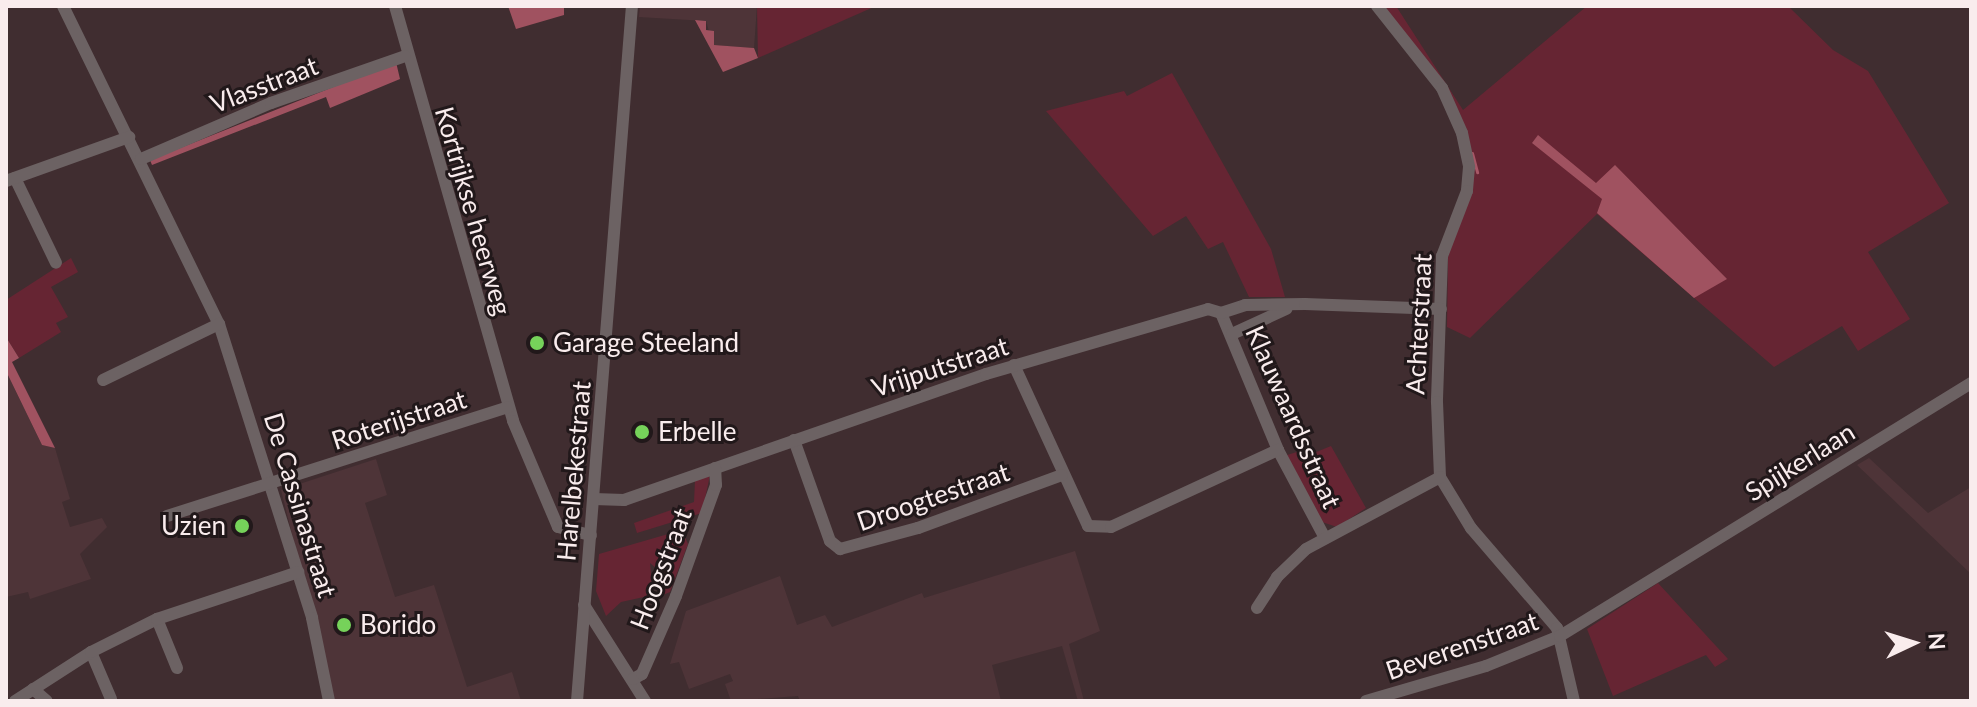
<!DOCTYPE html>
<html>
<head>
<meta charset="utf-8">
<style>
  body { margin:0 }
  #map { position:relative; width:1977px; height:707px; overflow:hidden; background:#402d30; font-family:Lato,sans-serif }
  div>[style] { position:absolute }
  .built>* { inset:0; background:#4e3438 }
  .green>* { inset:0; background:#662533 }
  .forest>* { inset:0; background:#a05260 }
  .stream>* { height:3px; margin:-1.5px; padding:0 1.5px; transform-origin:1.5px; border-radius:1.5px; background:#a75766 }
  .minor>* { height:12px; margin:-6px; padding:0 6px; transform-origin:6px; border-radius:6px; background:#6c6263 }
  .dots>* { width:22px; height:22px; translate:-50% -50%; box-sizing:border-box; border:4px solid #21181a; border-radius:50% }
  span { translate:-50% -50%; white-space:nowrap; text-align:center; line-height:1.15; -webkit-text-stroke:6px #21181a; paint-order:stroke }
  .street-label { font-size:26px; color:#f9eced }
  .poi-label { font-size:26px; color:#f9eced }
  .left { translate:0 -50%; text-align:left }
  .right { translate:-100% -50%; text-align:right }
  .frame { position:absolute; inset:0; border:8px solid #f9eced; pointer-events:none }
  .north { position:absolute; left:1873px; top:603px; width:80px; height:80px; -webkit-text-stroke:6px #21181a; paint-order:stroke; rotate:86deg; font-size:22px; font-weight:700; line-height:32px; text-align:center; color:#f9eced }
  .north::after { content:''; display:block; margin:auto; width:28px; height:36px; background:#f9eced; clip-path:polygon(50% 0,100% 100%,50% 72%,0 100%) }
</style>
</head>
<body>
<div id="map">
  <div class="built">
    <i style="clip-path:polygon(640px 6px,757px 6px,754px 48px,713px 45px,706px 21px,639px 17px)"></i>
    <i style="clip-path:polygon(6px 371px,42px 445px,55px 448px,70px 499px,62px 502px,70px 527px,102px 518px,107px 527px,80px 554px,91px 579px,30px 599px,28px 592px,6px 597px)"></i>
    <i style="clip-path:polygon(1869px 458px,1928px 513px,1971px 487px,1971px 574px,1857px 465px)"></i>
    <i style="clip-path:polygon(376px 459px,387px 495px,365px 503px,395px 597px,434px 585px,467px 687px,512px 672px,521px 701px,334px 701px,281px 490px)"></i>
    <i style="clip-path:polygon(1075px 551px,1100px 631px,1069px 644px,1084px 701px,1078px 701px,1062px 646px,992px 665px,1001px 701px,800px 701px,798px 696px,731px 701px,725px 684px,733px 681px,730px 674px,689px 689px,679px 662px,670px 664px,686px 611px,780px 576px,797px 625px,825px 615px,832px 627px,922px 593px,924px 598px)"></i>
  </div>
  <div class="green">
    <i style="clip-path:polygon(757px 6px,876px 6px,758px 58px)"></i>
    <i style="clip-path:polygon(1381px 6px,1396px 6px,1463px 110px,1587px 6px,1788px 6px,1833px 50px,1868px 71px,1949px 203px,1868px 252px,1910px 319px,1858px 351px,1842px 326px,1774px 367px,1597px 214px,1470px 338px,1447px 327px,1448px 257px,1473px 162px,1460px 114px)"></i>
    <i style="clip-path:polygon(1172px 73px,1271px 249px,1285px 297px,1249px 297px,1223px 242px,1208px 249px,1186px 216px,1153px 236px,1046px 111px,1124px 91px,1127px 96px)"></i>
    <i style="clip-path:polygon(71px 258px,78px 272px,51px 287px,68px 317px,56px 323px,61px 332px,19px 358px,6px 337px,6px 300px)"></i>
    <i style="clip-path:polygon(1331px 446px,1366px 508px,1337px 527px,1322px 522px,1287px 455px,1300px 451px,1304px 457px)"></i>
    <i style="clip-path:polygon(710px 475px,702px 513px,637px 533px,634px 523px,694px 502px,695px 480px)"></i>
    <i style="clip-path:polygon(682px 530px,688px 544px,670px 592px,663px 595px,667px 577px,650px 563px,653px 595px,621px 602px,606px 616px,596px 591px,599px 554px)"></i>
    <i style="clip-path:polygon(1658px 583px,1728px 659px,1715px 667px,1706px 655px,1613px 696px,1587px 629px)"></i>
  </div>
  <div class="forest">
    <i style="clip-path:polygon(508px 6px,564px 6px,564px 15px,516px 29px)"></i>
    <i style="clip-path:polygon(695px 20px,706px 21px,706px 30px,714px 31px,714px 45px,754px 48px,758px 58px,723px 72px)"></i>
    <i style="clip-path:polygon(396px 62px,400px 79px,330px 108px,326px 97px,152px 165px,150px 160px)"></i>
    <i style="clip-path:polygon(1538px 135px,1596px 183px,1615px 165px,1727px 279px,1694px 298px,1597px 213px,1602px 199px,1532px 143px)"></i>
    <i style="clip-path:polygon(6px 337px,19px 358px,12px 362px,55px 448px,42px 445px,6px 371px)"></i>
  </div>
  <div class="stream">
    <i style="left:1472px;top:153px;width:20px;rotate:75deg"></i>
  </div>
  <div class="minor">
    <i style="left:63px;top:6px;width:354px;rotate:63.9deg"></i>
    <i style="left:219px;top:324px;width:308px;rotate:72.4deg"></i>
    <i style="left:312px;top:618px;width:85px;rotate:78.4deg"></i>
    <i style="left:395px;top:6px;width:431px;rotate:74.1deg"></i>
    <i style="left:513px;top:421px;width:115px;rotate:67deg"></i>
    <i style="left:558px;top:527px;width:34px;rotate:14deg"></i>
    <i style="left:1377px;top:6px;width:105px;rotate:51.6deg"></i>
    <i style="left:1442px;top:88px;width:49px;rotate:66deg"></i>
    <i style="left:1462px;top:133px;width:35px;rotate:78deg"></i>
    <i style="left:1469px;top:167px;width:24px;rotate:95deg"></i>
    <i style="left:1467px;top:191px;width:70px;rotate:111deg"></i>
    <i style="left:1442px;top:256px;width:146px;rotate:92deg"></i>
    <i style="left:1437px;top:402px;width:75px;rotate:87.7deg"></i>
    <i style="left:1440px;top:477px;width:60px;rotate:58.7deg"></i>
    <i style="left:1471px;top:528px;width:132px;rotate:49.3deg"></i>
    <i style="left:1557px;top:628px;width:75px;rotate:76.9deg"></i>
    <i style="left:141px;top:159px;width:142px;rotate:-23.3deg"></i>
    <i style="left:271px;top:103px;width:142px;rotate:-19.3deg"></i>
    <i style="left:15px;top:178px;width:94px;rotate:64.2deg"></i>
    <i style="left:6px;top:181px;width:131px;rotate:-19.7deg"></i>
    <i style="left:1221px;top:313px;width:148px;rotate:67.4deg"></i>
    <i style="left:1278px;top:450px;width:100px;rotate:61.9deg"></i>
    <i style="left:1232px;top:334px;width:60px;rotate:-24.8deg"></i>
    <i style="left:1014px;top:365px;width:177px;rotate:65.3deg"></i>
    <i style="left:1088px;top:526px;width:23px;rotate:2deg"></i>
    <i style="left:1111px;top:527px;width:184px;rotate:-24.8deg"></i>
    <i style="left:103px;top:380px;width:129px;rotate:-25.8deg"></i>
    <i style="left:794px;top:440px;width:107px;rotate:70.4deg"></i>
    <i style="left:830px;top:541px;width:13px;rotate:39deg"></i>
    <i style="left:840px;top:549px;width:81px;rotate:-15.1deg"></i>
    <i style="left:918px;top:528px;width:153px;rotate:-20.2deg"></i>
    <i style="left:594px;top:499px;width:30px;rotate:2deg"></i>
    <i style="left:624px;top:500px;width:383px;rotate:-19.2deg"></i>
    <i style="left:986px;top:374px;width:231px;rotate:-16.3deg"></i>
    <i style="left:1208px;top:309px;width:14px;rotate:17deg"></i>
    <i style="left:1221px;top:313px;width:25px;rotate:-18deg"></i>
    <i style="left:1245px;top:305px;width:60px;rotate:-1deg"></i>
    <i style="left:1305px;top:304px;width:136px;rotate:2.1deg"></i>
    <i style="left:167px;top:516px;width:358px;rotate:-17.7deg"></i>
    <i style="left:584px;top:605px;width:114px;rotate:57.6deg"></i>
    <i style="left:1257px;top:608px;width:37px;rotate:-57deg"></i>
    <i style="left:1277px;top:577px;width:40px;rotate:-44deg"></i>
    <i style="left:1306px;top:549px;width:152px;rotate:-28.2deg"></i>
    <i style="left:157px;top:619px;width:53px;rotate:67.8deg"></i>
    <i style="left:91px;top:652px;width:51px;rotate:66.9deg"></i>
    <i style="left:633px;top:679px;width:10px;rotate:-29deg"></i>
    <i style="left:642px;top:674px;width:85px;rotate:-66.4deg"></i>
    <i style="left:676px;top:596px;width:118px;rotate:-70.2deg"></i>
    <i style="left:716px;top:485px;width:17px;rotate:-93deg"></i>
    <i style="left:33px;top:689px;width:18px;rotate:41deg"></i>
    <i style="left:15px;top:701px;width:90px;rotate:-32.8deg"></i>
    <i style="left:91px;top:652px;width:74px;rotate:-26.6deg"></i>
    <i style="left:157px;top:619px;width:149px;rotate:-18.4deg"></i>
    <i style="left:577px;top:701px;width:697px;rotate:-85.48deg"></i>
    <i style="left:1366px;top:701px;width:125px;rotate:-16.3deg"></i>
    <i style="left:1486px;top:666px;width:80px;rotate:-22.1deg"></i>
    <i style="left:1560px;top:636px;width:483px;rotate:-31.6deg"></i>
  </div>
  <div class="dots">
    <i style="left:537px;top:343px;background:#76d25a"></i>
    <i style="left:642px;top:432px;background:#76d25a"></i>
    <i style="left:242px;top:526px;background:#76d25a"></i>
    <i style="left:344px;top:625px;background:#76d25a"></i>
  </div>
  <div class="street-label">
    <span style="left:264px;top:85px;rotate:-21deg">Vlasstraat</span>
    <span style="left:473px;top:211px;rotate:74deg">Kortrijkse heerweg</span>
    <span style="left:1419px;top:324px;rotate:-87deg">Achterstraat</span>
    <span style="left:940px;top:367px;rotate:-18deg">Vrijputstraat</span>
    <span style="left:1293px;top:417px;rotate:66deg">Klauwaardsstraat</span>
    <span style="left:399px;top:420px;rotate:-18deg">Roterijstraat</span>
    <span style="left:1800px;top:462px;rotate:-32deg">Spijkerlaan</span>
    <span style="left:574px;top:471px;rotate:-85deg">Harelbekestraat</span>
    <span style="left:933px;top:497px;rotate:-19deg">Droogtestraat</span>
    <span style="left:300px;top:505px;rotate:73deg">De Cassinastraat</span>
    <span style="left:661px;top:569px;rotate:-69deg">Hoogstraat</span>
    <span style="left:1462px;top:646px;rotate:-19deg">Beverenstraat</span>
  </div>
  <div class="poi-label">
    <span class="left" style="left:553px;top:343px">Garage Steeland</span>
    <span class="left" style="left:658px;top:432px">Erbelle</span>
    <span class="right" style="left:226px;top:526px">Uzien</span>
    <span class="left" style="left:360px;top:625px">Borido</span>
  </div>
  <div class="frame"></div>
  <div class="north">N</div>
</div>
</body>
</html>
